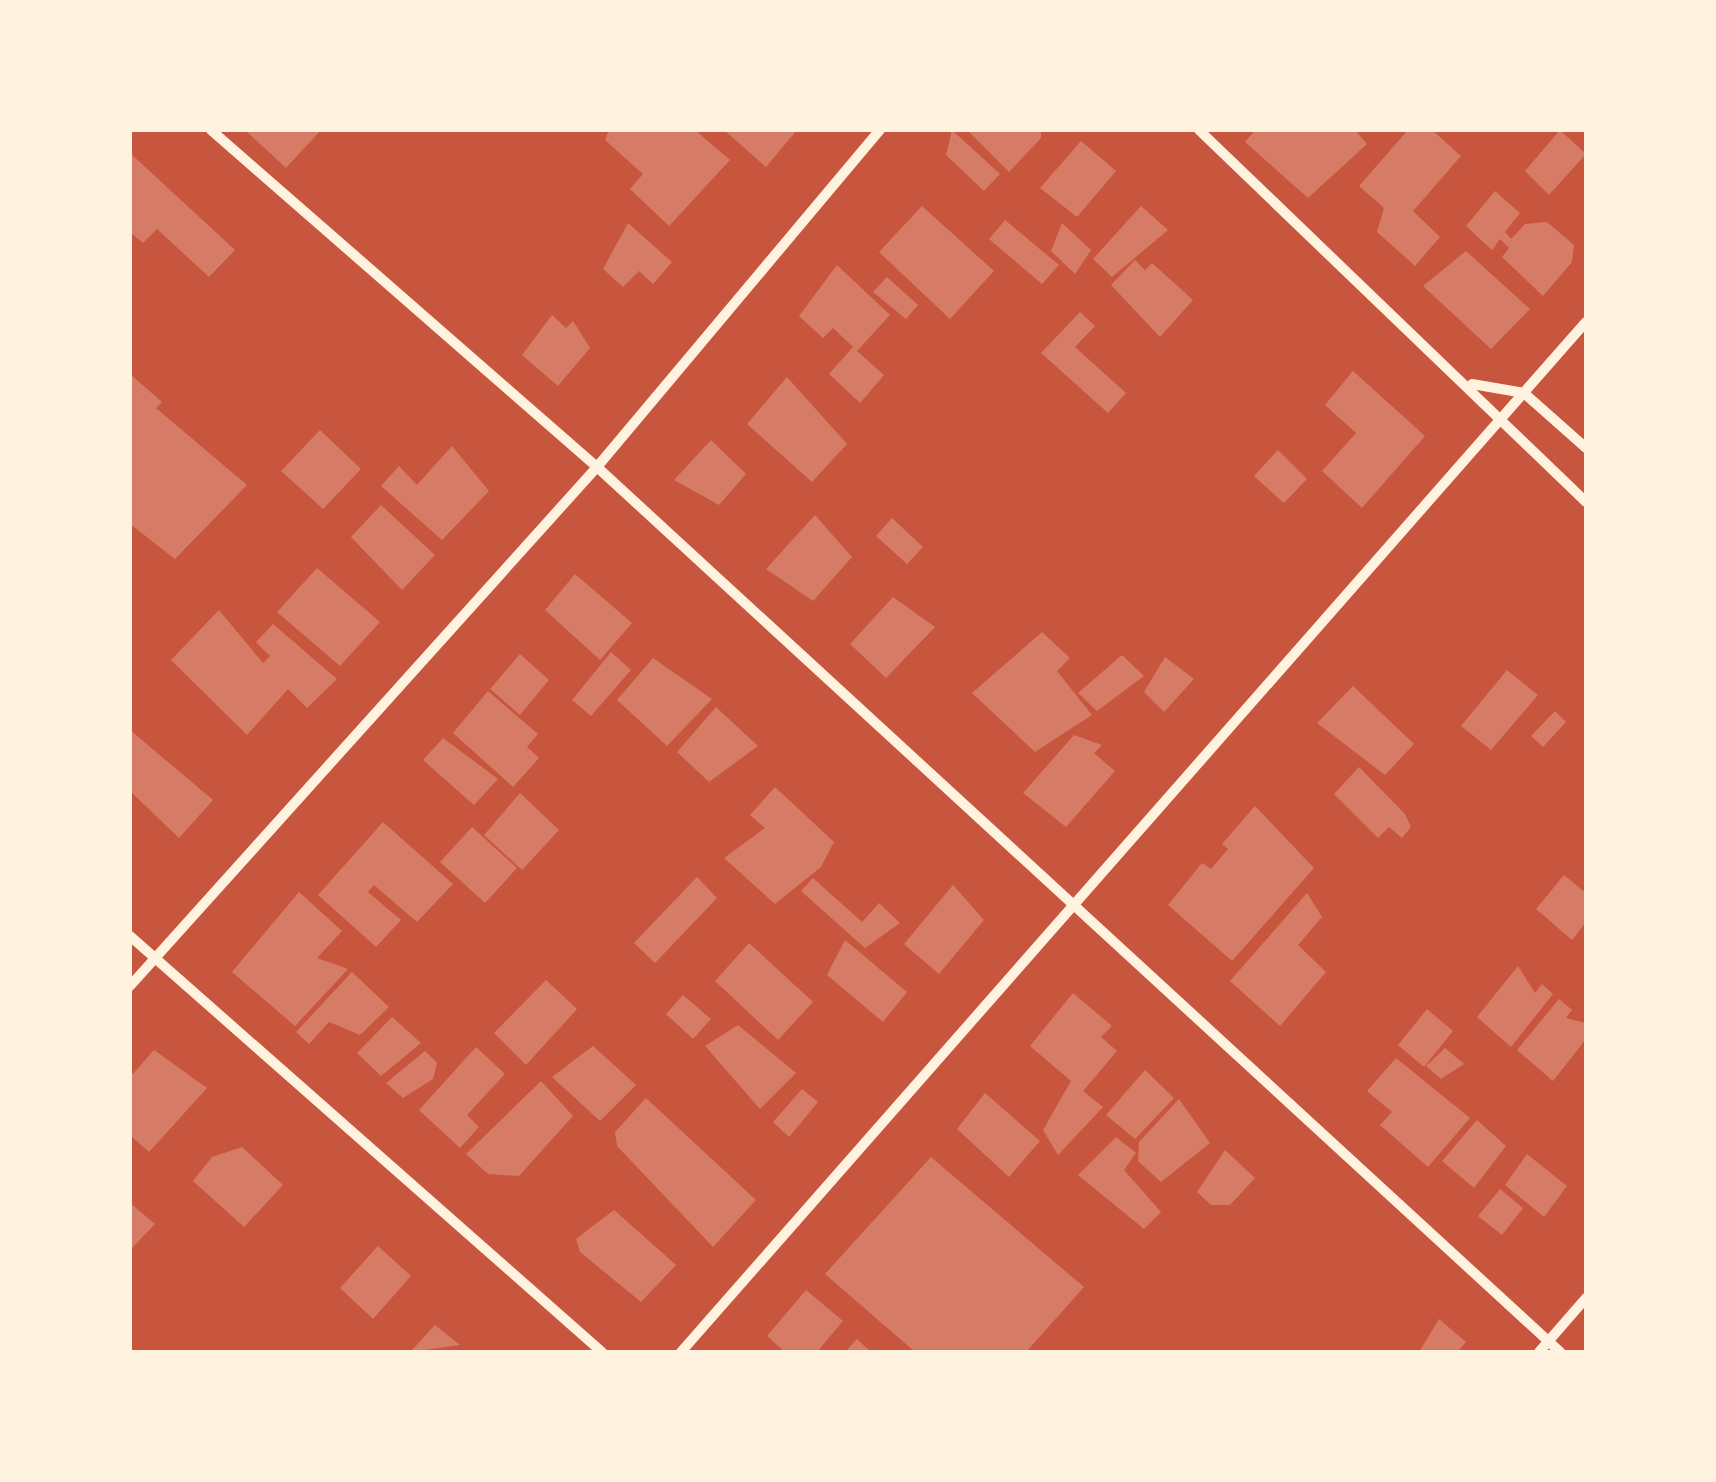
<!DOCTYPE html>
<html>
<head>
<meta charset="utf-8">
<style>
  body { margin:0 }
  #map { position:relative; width:1716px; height:1482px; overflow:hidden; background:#c8553d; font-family:Karla,sans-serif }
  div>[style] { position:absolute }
  .building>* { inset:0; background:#d67c66 }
  .minor>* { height:10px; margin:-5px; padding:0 5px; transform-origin:5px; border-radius:5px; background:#fff3e0 }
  span { translate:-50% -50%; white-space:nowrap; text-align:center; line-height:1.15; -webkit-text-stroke:10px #fff3e0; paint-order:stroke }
  .frame { position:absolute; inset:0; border:132px solid #fff3e0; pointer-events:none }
</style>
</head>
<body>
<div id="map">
  <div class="building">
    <i style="clip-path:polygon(245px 130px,321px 130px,286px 168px)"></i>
    <i style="clip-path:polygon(609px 130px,695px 130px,730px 160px,669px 226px,630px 189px,643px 174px,605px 140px)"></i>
    <i style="clip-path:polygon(724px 130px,797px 130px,766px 167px)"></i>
    <i style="clip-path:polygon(952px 130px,1000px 174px,984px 191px,946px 155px)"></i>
    <i style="clip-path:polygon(967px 130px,1041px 130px,1041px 138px,1009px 172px)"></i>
    <i style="clip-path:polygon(1255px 130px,1355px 130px,1367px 144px,1308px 198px,1245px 142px)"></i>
    <i style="clip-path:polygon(1408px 130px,1432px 130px,1461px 156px,1413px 211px,1440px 237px,1415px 266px,1377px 232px,1384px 208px,1359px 186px)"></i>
    <i style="clip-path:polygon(1560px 130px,1586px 154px,1549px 195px,1525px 171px)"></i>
    <i style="clip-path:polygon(1081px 141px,1116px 171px,1077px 217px,1040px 188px)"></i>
    <i style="clip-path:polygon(130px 153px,235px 250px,209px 277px,157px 229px,143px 243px,130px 232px)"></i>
    <i style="clip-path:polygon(1495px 191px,1520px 213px,1505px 232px,1511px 239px,1525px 224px,1547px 222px,1574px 245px,1572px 262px,1543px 296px,1502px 257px,1509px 248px,1500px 239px,1492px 250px,1466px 226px)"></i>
    <i style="clip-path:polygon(922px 206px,994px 271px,950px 319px,879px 252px)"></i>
    <i style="clip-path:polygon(1141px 206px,1168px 230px,1112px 277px,1093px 259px)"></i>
    <i style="clip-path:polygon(1005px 220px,1059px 265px,1042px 284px,989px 239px)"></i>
    <i style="clip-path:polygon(628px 223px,672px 262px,653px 284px,639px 271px,623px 287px,603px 269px)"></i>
    <i style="clip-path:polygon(1062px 223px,1091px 250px,1075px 274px,1051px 251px)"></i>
    <i style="clip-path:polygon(1466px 251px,1530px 309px,1491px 349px,1423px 286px)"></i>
    <i style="clip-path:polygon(1135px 260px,1145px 270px,1152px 263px,1193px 300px,1160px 337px,1111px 285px)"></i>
    <i style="clip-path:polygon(837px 265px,890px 315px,857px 351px,884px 375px,860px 403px,829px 374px,853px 347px,833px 328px,823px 338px,799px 316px)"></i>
    <i style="clip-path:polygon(887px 277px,918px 305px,906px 319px,873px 292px)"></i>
    <i style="clip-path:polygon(1080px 312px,1095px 326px,1075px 347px,1126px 393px,1108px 413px,1041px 353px)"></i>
    <i style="clip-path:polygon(552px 315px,566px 328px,573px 321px,590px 348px,558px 386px,522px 355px)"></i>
    <i style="clip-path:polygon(1353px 371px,1425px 436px,1362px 508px,1322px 471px,1356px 433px,1325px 405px)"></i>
    <i style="clip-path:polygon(130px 374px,162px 402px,156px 408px,247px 485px,175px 559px,130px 524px)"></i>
    <i style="clip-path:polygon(787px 377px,847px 444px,812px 482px,747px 424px)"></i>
    <i style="clip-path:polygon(320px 430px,361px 469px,323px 509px,281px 471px)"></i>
    <i style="clip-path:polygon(711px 440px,746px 474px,719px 505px,674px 480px)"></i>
    <i style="clip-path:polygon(452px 446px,489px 491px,442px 540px,381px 486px,399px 466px,417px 485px)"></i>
    <i style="clip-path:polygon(1278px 450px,1307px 479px,1284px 503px,1254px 476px)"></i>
    <i style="clip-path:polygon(381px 505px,435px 555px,402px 590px,351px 537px)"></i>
    <i style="clip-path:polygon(815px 515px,852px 557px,813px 601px,766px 569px)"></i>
    <i style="clip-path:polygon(892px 518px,923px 547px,907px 564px,876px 536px)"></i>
    <i style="clip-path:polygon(317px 568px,380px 622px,340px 666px,277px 612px)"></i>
    <i style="clip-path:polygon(575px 574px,632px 623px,600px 660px,545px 610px)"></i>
    <i style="clip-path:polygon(893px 597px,935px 627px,886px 678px,850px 644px)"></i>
    <i style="clip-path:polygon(219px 610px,263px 663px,270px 656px,256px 642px,273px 624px,337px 679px,307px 708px,288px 689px,247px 735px,171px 660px)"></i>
    <i style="clip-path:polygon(1042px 632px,1070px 658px,1057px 671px,1092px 715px,1035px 752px,972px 693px)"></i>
    <i style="clip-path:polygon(611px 652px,631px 670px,591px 716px,572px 700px)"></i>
    <i style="clip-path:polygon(520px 654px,549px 680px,520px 715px,490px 689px)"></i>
    <i style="clip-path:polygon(1122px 655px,1144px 676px,1097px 711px,1078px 693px)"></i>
    <i style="clip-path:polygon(1165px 657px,1194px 679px,1164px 712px,1144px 692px)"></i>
    <i style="clip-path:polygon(653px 658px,712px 699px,667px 746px,617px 700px)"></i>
    <i style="clip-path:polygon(1507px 670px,1538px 695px,1491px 750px,1461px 726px)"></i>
    <i style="clip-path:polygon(1353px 686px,1414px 744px,1385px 775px,1317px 723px)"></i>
    <i style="clip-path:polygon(488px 691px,538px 734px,527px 747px,539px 758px,513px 787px,453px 733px)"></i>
    <i style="clip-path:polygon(716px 707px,758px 746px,709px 782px,677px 752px)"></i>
    <i style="clip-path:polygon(1555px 711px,1566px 722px,1543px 747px,1531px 736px)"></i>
    <i style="clip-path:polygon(130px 730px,213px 800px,179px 838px,130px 791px)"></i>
    <i style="clip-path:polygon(1074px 735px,1102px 745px,1094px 753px,1115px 771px,1066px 827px,1023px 793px)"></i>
    <i style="clip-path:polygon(443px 738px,498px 779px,474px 805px,423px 760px)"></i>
    <i style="clip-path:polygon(1359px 767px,1405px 814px,1411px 827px,1402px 838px,1389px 827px,1378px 838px,1334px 794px)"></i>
    <i style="clip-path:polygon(775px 787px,834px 842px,821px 867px,775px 904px,724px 858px,765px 828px,750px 815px)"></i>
    <i style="clip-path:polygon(520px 793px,559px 830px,522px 870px,484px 835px)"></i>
    <i style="clip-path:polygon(1255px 806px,1314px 868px,1232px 961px,1168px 905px,1202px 863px,1211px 869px,1228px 849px,1222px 844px)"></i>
    <i style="clip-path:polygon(383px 822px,453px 884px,417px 922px,374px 885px,368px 892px,401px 920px,376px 947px,318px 895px)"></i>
    <i style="clip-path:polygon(472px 827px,517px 868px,485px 903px,440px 862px)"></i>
    <i style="clip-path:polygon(1564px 875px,1586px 893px,1586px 922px,1572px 940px,1536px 909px)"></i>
    <i style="clip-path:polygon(697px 877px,717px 898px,655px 963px,634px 943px)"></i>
    <i style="clip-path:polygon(813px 878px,862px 922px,879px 903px,900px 923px,865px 948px,801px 891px)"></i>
    <i style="clip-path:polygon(953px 885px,984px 920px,939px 974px,904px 944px)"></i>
    <i style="clip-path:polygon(299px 892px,342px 931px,317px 958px,348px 969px,295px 1026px,232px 972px)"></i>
    <i style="clip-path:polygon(1307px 893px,1322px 917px,1298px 945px,1326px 972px,1280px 1026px,1230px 981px)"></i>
    <i style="clip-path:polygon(845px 940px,907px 992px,883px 1022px,827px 975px)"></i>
    <i style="clip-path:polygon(749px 943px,813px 1002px,778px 1040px,715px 981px)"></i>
    <i style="clip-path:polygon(1518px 966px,1535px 993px,1542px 984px,1553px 994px,1511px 1047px,1477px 1017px)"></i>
    <i style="clip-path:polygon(352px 972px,389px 1007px,360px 1035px,329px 1022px,309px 1044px,296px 1032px)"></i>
    <i style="clip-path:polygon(546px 980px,577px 1009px,526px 1065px,494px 1033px)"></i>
    <i style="clip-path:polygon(1073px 993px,1112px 1026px,1101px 1037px,1117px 1051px,1083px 1091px,1103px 1107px,1058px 1155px,1043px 1130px,1071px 1081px,1030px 1046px)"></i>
    <i style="clip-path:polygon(683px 995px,711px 1019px,693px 1039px,666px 1014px)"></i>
    <i style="clip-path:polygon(1559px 999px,1572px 1010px,1566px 1018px,1586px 1023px,1586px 1039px,1553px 1081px,1517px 1050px)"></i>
    <i style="clip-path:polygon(1427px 1009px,1453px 1031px,1424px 1067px,1398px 1045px)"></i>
    <i style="clip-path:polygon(392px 1017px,421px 1043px,381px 1076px,357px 1053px)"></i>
    <i style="clip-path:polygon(738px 1025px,796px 1073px,760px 1109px,705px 1046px)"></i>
    <i style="clip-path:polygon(593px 1046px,636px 1085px,600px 1121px,552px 1077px)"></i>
    <i style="clip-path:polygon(476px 1047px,505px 1074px,467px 1115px,479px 1127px,460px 1148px,419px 1110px)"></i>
    <i style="clip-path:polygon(1445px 1048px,1464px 1064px,1441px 1079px,1426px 1066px)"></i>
    <i style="clip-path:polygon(154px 1050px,207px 1088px,149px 1152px,130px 1135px,130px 1077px)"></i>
    <i style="clip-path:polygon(425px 1051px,437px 1063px,433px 1079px,403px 1098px,386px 1083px)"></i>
    <i style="clip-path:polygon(1396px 1058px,1470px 1118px,1428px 1167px,1380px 1125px,1392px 1112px,1367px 1091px)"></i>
    <i style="clip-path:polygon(1145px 1070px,1174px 1098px,1135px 1139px,1106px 1115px)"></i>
    <i style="clip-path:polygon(541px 1081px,573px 1116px,519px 1176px,488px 1174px,466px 1154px)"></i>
    <i style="clip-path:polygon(802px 1089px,818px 1102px,789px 1137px,773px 1122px)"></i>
    <i style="clip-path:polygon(985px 1093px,1040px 1141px,1009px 1177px,957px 1129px)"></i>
    <i style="clip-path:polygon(646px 1098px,756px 1200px,713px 1247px,617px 1146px,615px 1132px)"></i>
    <i style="clip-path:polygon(1179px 1099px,1210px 1143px,1161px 1182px,1138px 1161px,1139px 1142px)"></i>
    <i style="clip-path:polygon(1477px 1120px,1506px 1146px,1474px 1188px,1442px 1161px)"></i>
    <i style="clip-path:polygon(1116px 1137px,1136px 1153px,1124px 1170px,1161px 1212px,1144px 1229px,1078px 1175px)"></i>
    <i style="clip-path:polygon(242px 1147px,283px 1185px,244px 1227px,193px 1181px,212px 1157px)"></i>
    <i style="clip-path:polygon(1225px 1150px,1255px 1178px,1230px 1205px,1211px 1205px,1197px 1192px)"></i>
    <i style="clip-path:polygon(1527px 1154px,1567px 1186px,1544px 1217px,1505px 1185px)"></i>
    <i style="clip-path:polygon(931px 1157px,1084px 1287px,1026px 1352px,915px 1352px,825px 1274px)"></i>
    <i style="clip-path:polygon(1500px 1189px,1523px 1208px,1502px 1235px,1478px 1216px)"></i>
    <i style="clip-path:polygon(130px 1203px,155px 1224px,130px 1250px)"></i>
    <i style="clip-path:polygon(614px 1210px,676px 1265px,641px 1302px,580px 1252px,576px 1239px)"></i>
    <i style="clip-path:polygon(378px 1246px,411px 1276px,373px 1319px,340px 1288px)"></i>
    <i style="clip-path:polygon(806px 1290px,843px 1321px,817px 1352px,785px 1352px,767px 1336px)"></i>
    <i style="clip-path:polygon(1439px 1319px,1466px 1342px,1457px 1352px,1419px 1352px)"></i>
    <i style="clip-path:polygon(435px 1325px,460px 1345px,410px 1352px)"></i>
    <i style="clip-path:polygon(857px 1339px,871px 1352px,845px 1352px)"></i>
  </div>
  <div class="minor">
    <i style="left:211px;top:130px;width:512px;rotate:41.12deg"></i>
    <i style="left:597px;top:467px;width:1308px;rotate:42.58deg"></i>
    <i style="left:1199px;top:130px;width:537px;rotate:43.87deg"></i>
    <i style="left:1472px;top:384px;width:53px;rotate:9.8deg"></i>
    <i style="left:1524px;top:393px;width:83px;rotate:41.6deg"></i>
    <i style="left:130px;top:936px;width:629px;rotate:41.39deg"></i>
    <i style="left:130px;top:986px;width:698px;rotate:-48.02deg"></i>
    <i style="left:597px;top:467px;width:440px;rotate:-50deg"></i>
    <i style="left:681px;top:1352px;width:1371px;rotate:-48.7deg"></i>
    <i style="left:1539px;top:1352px;width:72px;rotate:-49deg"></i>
  </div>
  <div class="frame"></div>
</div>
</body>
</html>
